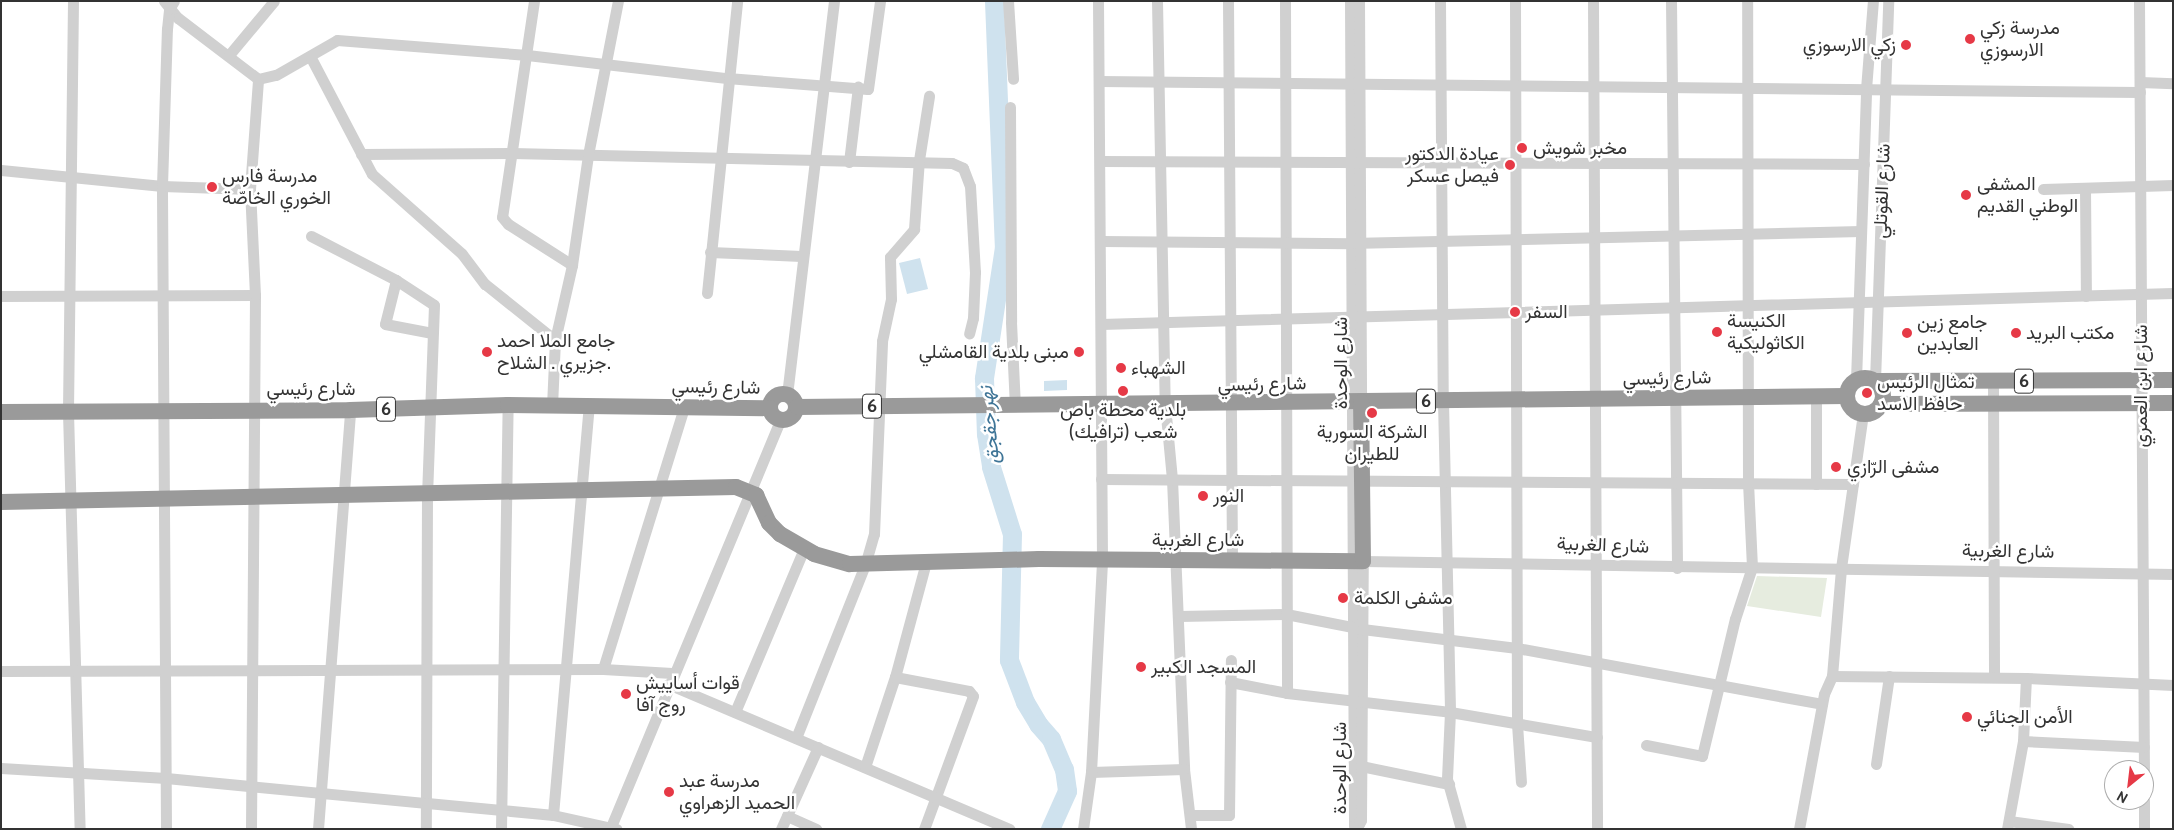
<!DOCTYPE html>
<html>
<head>
<meta charset="utf-8">
<style>
  body { margin:0 }
  #map { position:relative; width:2174px; height:830px; overflow:hidden; background:#fff; font-family:Cabin,Vazirmatn,sans-serif }
  div>[style] { position:absolute }
  .green>* { inset:0; background:#e6ecdf }
  .water>* { inset:0; background:#cfe2ee }
  .river>* { height:19px; margin:-9.5px; padding:0 9.5px; transform-origin:9.5px; border-radius:9.5px; background:#cfe2ee }
  .minor>* { height:11px; margin:-5.5px; padding:0 5.5px; transform-origin:5.5px; border-radius:5.5px; background:#d0d0d0 }
  .highway>* { height:16px; margin:-8px; padding:0 8px; transform-origin:8px; border-radius:8px; background:#9a9a9a }
  .highway>.ring { margin:-8px; padding:0; box-sizing:content-box; background:none; border:16px solid #9a9a9a; border-radius:50% }
  .dots>* { width:14px; height:14px; translate:-50% -50%; box-sizing:border-box; border:2px solid #fff; border-radius:50% }
  span { translate:-50% -50%; white-space:nowrap; text-align:center; line-height:1.15; -webkit-text-stroke:5px #fff; paint-order:stroke }
  .shield-label span { padding:1px 4px; background:#fff; border:1px solid; border-radius:4px; -webkit-text-stroke-width:0 }
  .shield-label { font-size:18px; color:#333; font-weight:700 }
  .poi-label { font-size:19px; color:#333 }
  .left { translate:0 -50%; text-align:left }
  .right { translate:-100% -50%; text-align:right }
  .street-label { font-size:19px; color:#333 }
  .water-label { font-size:20px; color:#3f7597; font-style:italic }
  .frame { position:absolute; inset:0; border:2px solid #333; pointer-events:none }
  .north { position:absolute; left:2104px; top:760px; width:50px; height:50px; box-sizing:border-box; background:#fff; border:1px solid #adadad; border-radius:50%; rotate:209deg; font-size:14px; font-weight:700; line-height:20px; text-align:center; color:#333 }
  .north::after { content:''; display:block; margin:auto; width:18px; height:22px; background:#e63946; clip-path:polygon(50% 0,100% 100%,50% 72%,0 100%) }
</style>
</head>
<body>
<div id="map">
  <div class="green">
    <i style="clip-path:polygon(1757px 576px,1827px 578px,1821px 617px,1747px 606px)"></i>
  </div>
  <div class="water">
    <i style="clip-path:polygon(920px 258px,928px 289px,907px 294px,899px 263px)"></i>
    <i style="clip-path:polygon(1067px 380px,1067px 390px,1044px 391px,1044px 381px)"></i>
  </div>
  <div class="river">
    <i style="left:994px;top:1px;width:246px;rotate:87.7deg"></i>
    <i style="left:1004px;top:247px;width:133px;rotate:98.7deg"></i>
    <i style="left:984px;top:378px;width:56px;rotate:88deg"></i>
    <i style="left:986px;top:434px;width:33px;rotate:81deg"></i>
    <i style="left:991px;top:467px;width:70px;rotate:72.6deg"></i>
    <i style="left:1012px;top:534px;width:126px;rotate:91.4deg"></i>
    <i style="left:1009px;top:660px;width:45px;rotate:69.1deg"></i>
    <i style="left:1025px;top:702px;width:26px;rotate:59deg"></i>
    <i style="left:1038px;top:724px;width:20px;rotate:49deg"></i>
    <i style="left:1051px;top:739px;width:33px;rotate:67deg"></i>
    <i style="left:1064px;top:769px;width:22px;rotate:82deg"></i>
    <i style="left:1067px;top:791px;width:42px;rotate:114.1deg"></i>
  </div>
  <div class="minor">
    <i style="left:73px;top:1px;width:411px;rotate:90.7deg"></i>
    <i style="left:68px;top:412px;width:417px;rotate:88.4deg"></i>
    <i style="left:164px;top:1px;width:22px;rotate:51deg"></i>
    <i style="left:178px;top:18px;width:101px;rotate:37.3deg"></i>
    <i style="left:258px;top:79px;width:18px;rotate:-13deg"></i>
    <i style="left:276px;top:75px;width:70px;rotate:-29.8deg"></i>
    <i style="left:337px;top:40px;width:191px;rotate:4.5deg"></i>
    <i style="left:527px;top:55px;width:201px;rotate:6.6deg"></i>
    <i style="left:727px;top:78px;width:141px;rotate:4.5deg"></i>
    <i style="left:868px;top:89px;width:89px;rotate:-82.2deg"></i>
    <i style="left:534px;top:1px;width:218px;rotate:98.4deg"></i>
    <i style="left:502px;top:217px;width:9px;rotate:49deg"></i>
    <i style="left:508px;top:224px;width:76px;rotate:32.6deg"></i>
    <i style="left:1008px;top:1px;width:78px;rotate:86.3deg"></i>
    <i style="left:1157px;top:1px;width:404px;rotate:88.9deg"></i>
    <i style="left:1165px;top:405px;width:74px;rotate:84.6deg"></i>
    <i style="left:1172px;top:479px;width:290px;rotate:87.6deg"></i>
    <i style="left:1184px;top:769px;width:60px;rotate:83.3deg"></i>
    <i style="left:1228px;top:1px;width:559px;rotate:89.59deg"></i>
    <i style="left:1285px;top:1px;width:692px;rotate:89.83deg"></i>
    <i style="left:1350px;top:1px;width:824px;rotate:89.72deg"></i>
    <i style="left:1354px;top:825px;width:5px;rotate:-11deg"></i>
    <i style="left:1359px;top:824px;width:4px;rotate:-63deg"></i>
    <i style="left:1361px;top:820px;width:259px;rotate:-89.6deg"></i>
    <i style="left:1363px;top:561px;width:810px;rotate:0.92deg"></i>
    <i style="left:1359px;top:1px;width:401px;rotate:89.7deg"></i>
    <i style="left:1440px;top:1px;width:400px;rotate:89.6deg"></i>
    <i style="left:1443px;top:401px;width:311px;rotate:88.7deg"></i>
    <i style="left:1450px;top:712px;width:67px;rotate:92.6deg"></i>
    <i style="left:1447px;top:779px;width:52px;rotate:74.4deg"></i>
    <i style="left:1515px;top:1px;width:723px;rotate:89.84deg"></i>
    <i style="left:1517px;top:724px;width:58px;rotate:86.1deg"></i>
    <i style="left:1593px;top:1px;width:828px;rotate:89.72deg"></i>
    <i style="left:1671px;top:1px;width:567px;rotate:89.39deg"></i>
    <i style="left:2139px;top:1px;width:769px;rotate:89.63deg"></i>
    <i style="left:229px;top:55px;width:70px;rotate:-50.2deg"></i>
    <i style="left:310px;top:56px;width:133px;rotate:62.3deg"></i>
    <i style="left:372px;top:174px;width:120px;rotate:41.6deg"></i>
    <i style="left:462px;top:254px;width:38px;rotate:53deg"></i>
    <i style="left:485px;top:284px;width:90px;rotate:38.7deg"></i>
    <i style="left:1099px;top:81px;width:1041px;rotate:0.61deg"></i>
    <i style="left:2140px;top:82px;width:33px;rotate:2deg"></i>
    <i style="left:1010px;top:107px;width:215px;rotate:89.7deg"></i>
    <i style="left:1011px;top:322px;width:84px;rotate:87.3deg"></i>
    <i style="left:361px;top:154px;width:151px;rotate:-0.4deg"></i>
    <i style="left:512px;top:153px;width:440px;rotate:1.3deg"></i>
    <i style="left:952px;top:163px;width:12px;rotate:24deg"></i>
    <i style="left:963px;top:168px;width:19px;rotate:69deg"></i>
    <i style="left:970px;top:186px;width:86px;rotate:86.7deg"></i>
    <i style="left:975px;top:272px;width:46px;rotate:92.5deg"></i>
    <i style="left:973px;top:318px;width:16px;rotate:104deg"></i>
    <i style="left:1100px;top:161px;width:764px;rotate:0.22deg"></i>
    <i style="left:849px;top:162px;width:76px;rotate:-83.2deg"></i>
    <i style="left:1px;top:170px;width:162px;rotate:5.7deg"></i>
    <i style="left:162px;top:186px;width:88px;rotate:2deg"></i>
    <i style="left:2085px;top:188px;width:108px;rotate:89.5deg"></i>
    <i style="left:2043px;top:189px;width:130px;rotate:-1.8deg"></i>
    <i style="left:311px;top:236px;width:96px;rotate:27.4deg"></i>
    <i style="left:396px;top:280px;width:45px;rotate:104deg"></i>
    <i style="left:385px;top:324px;width:48px;rotate:10.8deg"></i>
    <i style="left:1101px;top:241px;width:250px;rotate:0.5deg"></i>
    <i style="left:1351px;top:243px;width:510px;rotate:-1.35deg"></i>
    <i style="left:710px;top:252px;width:91px;rotate:2.5deg"></i>
    <i style="left:396px;top:280px;width:45px;rotate:33.3deg"></i>
    <i style="left:434px;top:305px;width:190px;rotate:92.1deg"></i>
    <i style="left:427px;top:495px;width:334px;rotate:90.2deg"></i>
    <i style="left:707px;top:293px;width:294px;rotate:-84.1deg"></i>
    <i style="left:1px;top:296px;width:254px;rotate:-0.2deg"></i>
    <i style="left:1101px;top:324px;width:1072px;rotate:-1.66deg"></i>
    <i style="left:1856px;top:380px;width:291px;rotate:-88deg"></i>
    <i style="left:1866px;top:89px;width:88px;rotate:-85.5deg"></i>
    <i style="left:1875px;top:381px;width:380px;rotate:-88deg"></i>
    <i style="left:1993px;top:381px;width:296px;rotate:89.8deg"></i>
    <i style="left:787px;top:395px;width:397px;rotate:-83.2deg"></i>
    <i style="left:1816px;top:396px;width:88px;rotate:90deg"></i>
    <i style="left:552px;top:406px;width:66px;rotate:-87.4deg"></i>
    <i style="left:555px;top:340px;width:77px;rotate:-77.2deg"></i>
    <i style="left:572px;top:265px;width:111px;rotate:-81.7deg"></i>
    <i style="left:588px;top:155px;width:157px;rotate:-79deg"></i>
    <i style="left:1101px;top:479px;width:752px;rotate:0.38deg"></i>
    <i style="left:1179px;top:616px;width:107px;rotate:-1.1deg"></i>
    <i style="left:1286px;top:614px;width:77px;rotate:11.2deg"></i>
    <i style="left:1362px;top:629px;width:156px;rotate:7deg"></i>
    <i style="left:1517px;top:648px;width:310px;rotate:10.4deg"></i>
    <i style="left:603px;top:669px;width:274px;rotate:-72.8deg"></i>
    <i style="left:1px;top:671px;width:602px;rotate:-0.19deg"></i>
    <i style="left:603px;top:669px;width:69px;rotate:3.3deg"></i>
    <i style="left:1832px;top:676px;width:194px;rotate:0.6deg"></i>
    <i style="left:2026px;top:678px;width:147px;rotate:2.7deg"></i>
    <i style="left:895px;top:677px;width:75px;rotate:10.7deg"></i>
    <i style="left:969px;top:691px;width:6px;rotate:51deg"></i>
    <i style="left:973px;top:696px;width:142px;rotate:110.2deg"></i>
    <i style="left:1230px;top:682px;width:58px;rotate:10.9deg"></i>
    <i style="left:1287px;top:693px;width:164px;rotate:6.6deg"></i>
    <i style="left:1450px;top:712px;width:149px;rotate:9.7deg"></i>
    <i style="left:668px;top:684px;width:371px;rotate:23deg"></i>
    <i style="left:735px;top:712px;width:177px;rotate:-67.1deg"></i>
    <i style="left:796px;top:738px;width:186px;rotate:-68.3deg"></i>
    <i style="left:865px;top:565px;width:32px;rotate:-74deg"></i>
    <i style="left:874px;top:534px;width:193px;rotate:-87.6deg"></i>
    <i style="left:882px;top:341px;width:43px;rotate:-77.9deg"></i>
    <i style="left:891px;top:299px;width:42px;rotate:-91.4deg"></i>
    <i style="left:890px;top:257px;width:37px;rotate:-49deg"></i>
    <i style="left:914px;top:229px;width:69px;rotate:-85.9deg"></i>
    <i style="left:919px;top:160px;width:65px;rotate:-81.1deg"></i>
    <i style="left:2023px;top:741px;width:121px;rotate:2.8deg"></i>
    <i style="left:1646px;top:745px;width:57px;rotate:11.1deg"></i>
    <i style="left:1702px;top:756px;width:141px;rotate:-76.5deg"></i>
    <i style="left:1735px;top:619px;width:55px;rotate:-71.9deg"></i>
    <i style="left:1752px;top:567px;width:84px;rotate:-92.7deg"></i>
    <i style="left:1748px;top:483px;width:482px;rotate:-90.1deg"></i>
    <i style="left:1876px;top:764px;width:89px;rotate:-81.6deg"></i>
    <i style="left:1361px;top:766px;width:90px;rotate:11.6deg"></i>
    <i style="left:865px;top:767px;width:95px;rotate:-71.6deg"></i>
    <i style="left:895px;top:677px;width:119px;rotate:-74.9deg"></i>
    <i style="left:1px;top:768px;width:165px;rotate:3.5deg"></i>
    <i style="left:166px;top:778px;width:262px;rotate:5.5deg"></i>
    <i style="left:427px;top:803px;width:127px;rotate:5.4deg"></i>
    <i style="left:553px;top:815px;width:65px;rotate:12.5deg"></i>
    <i style="left:1091px;top:772px;width:93px;rotate:-1.8deg"></i>
    <i style="left:553px;top:815px;width:412px;rotate:-85deg"></i>
    <i style="left:1190px;top:815px;width:39px"></i>
    <i style="left:1229px;top:815px;width:155px;rotate:-89.3deg"></i>
    <i style="left:787px;top:816px;width:32px;rotate:24deg"></i>
    <i style="left:2009px;top:821px;width:60px;rotate:7.7deg"></i>
    <i style="left:166px;top:829px;width:643px;rotate:-90.36deg"></i>
    <i style="left:162px;top:186px;width:157px;rotate:-88.2deg"></i>
    <i style="left:167px;top:29px;width:20px;rotate:-84deg"></i>
    <i style="left:169px;top:9px;width:9px;rotate:-58deg"></i>
    <i style="left:251px;top:829px;width:534px;rotate:-89.57deg"></i>
    <i style="left:255px;top:295px;width:106px;rotate:-92.7deg"></i>
    <i style="left:250px;top:189px;width:110px;rotate:-85.8deg"></i>
    <i style="left:318px;top:829px;width:420px;rotate:-85.6deg"></i>
    <i style="left:501px;top:829px;width:424px;rotate:-89.1deg"></i>
    <i style="left:610px;top:829px;width:442px;rotate:-67.4deg"></i>
    <i style="left:781px;top:829px;width:90px;rotate:-65.7deg"></i>
    <i style="left:1083px;top:829px;width:58px;rotate:-82deg"></i>
    <i style="left:1091px;top:772px;width:212px;rotate:-87deg"></i>
    <i style="left:1102px;top:560px;width:559px;rotate:-90.41deg"></i>
    <i style="left:1799px;top:829px;width:137px;rotate:-79.5deg"></i>
    <i style="left:1824px;top:694px;width:20px;rotate:-66deg"></i>
    <i style="left:1832px;top:676px;width:108px;rotate:-85.2deg"></i>
    <i style="left:1841px;top:568px;width:156px;rotate:-81.9deg"></i>
    <i style="left:2007px;top:829px;width:89px;rotate:-79.7deg"></i>
    <i style="left:2023px;top:741px;width:63px;rotate:-87.3deg"></i>
    <i style="left:2144px;top:829px;width:29px;rotate:-90deg"></i>
  </div>
  <div class="highway">
    <i class="ring" style="left:1847px;top:378px;width:20px;height:20px"></i>
    <i style="left:1875px;top:381px;width:298px;rotate:-0.2deg"></i>
    <i class="ring" style="left:770px;top:394px;width:10px;height:10px"></i>
    <i style="left:1881px;top:404px;width:292px;rotate:-0.2deg"></i>
    <i style="left:797px;top:407px;width:1050px;rotate:-0.6deg"></i>
    <i style="left:1px;top:412px;width:349px;rotate:-0.3deg"></i>
    <i style="left:350px;top:410px;width:158px;rotate:-1.8deg"></i>
    <i style="left:508px;top:405px;width:262px;rotate:0.7deg"></i>
    <i style="left:1px;top:502px;width:735px;rotate:-1.17deg"></i>
    <i style="left:736px;top:487px;width:22px;rotate:22deg"></i>
    <i style="left:756px;top:495px;width:31px;rotate:65deg"></i>
    <i style="left:769px;top:523px;width:16px;rotate:45deg"></i>
    <i style="left:780px;top:534px;width:39px;rotate:30deg"></i>
    <i style="left:814px;top:554px;width:37px;rotate:16deg"></i>
    <i style="left:850px;top:564px;width:189px;rotate:-1.5deg"></i>
    <i style="left:1039px;top:559px;width:324px;rotate:0.4deg"></i>
    <i style="left:1363px;top:561px;width:159px;rotate:-90.7deg"></i>
  </div>
  <div class="dots">
    <i style="left:1970px;top:39px;background:#e63946"></i>
    <i style="left:1906px;top:45px;background:#e63946"></i>
    <i style="left:1522px;top:148px;background:#e63946"></i>
    <i style="left:1510px;top:165px;background:#e63946"></i>
    <i style="left:212px;top:187px;background:#e63946"></i>
    <i style="left:1966px;top:195px;background:#e63946"></i>
    <i style="left:1515px;top:312px;background:#e63946"></i>
    <i style="left:1717px;top:332px;background:#e63946"></i>
    <i style="left:1907px;top:333px;background:#e63946"></i>
    <i style="left:2016px;top:333px;background:#e63946"></i>
    <i style="left:487px;top:352px;background:#e63946"></i>
    <i style="left:1079px;top:352px;background:#e63946"></i>
    <i style="left:1121px;top:368px;background:#e63946"></i>
    <i style="left:1123px;top:391px;background:#e63946"></i>
    <i style="left:1867px;top:393px;background:#e63946"></i>
    <i style="left:1372px;top:413px;background:#e63946"></i>
    <i style="left:1836px;top:467px;background:#e63946"></i>
    <i style="left:1203px;top:496px;background:#e63946"></i>
    <i style="left:1343px;top:598px;background:#e63946"></i>
    <i style="left:1141px;top:667px;background:#e63946"></i>
    <i style="left:626px;top:694px;background:#e63946"></i>
    <i style="left:1967px;top:717px;background:#e63946"></i>
    <i style="left:669px;top:792px;background:#e63946"></i>
  </div>
  <div class="shield-label">
    <span style="left:2024px;top:381px">6</span>
    <span style="left:1426px;top:401px">6</span>
    <span style="left:872px;top:406px">6</span>
    <span style="left:386px;top:409px">6</span>
  </div>
  <div class="poi-label">
    <span class="left" style="left:1980px;top:39px">مدرسة زكي<br>الارسوزي</span>
    <span class="right" style="left:1896px;top:45px">زكي الارسوزي</span>
    <span class="left" style="left:1533px;top:148px">مخبر شويش</span>
    <span class="right" style="left:1499px;top:165px">عيادة الدكتور<br>فيصل عسكر</span>
    <span class="left" style="left:222px;top:187px">مدرسة فارس<br>الخوري الخاصّة</span>
    <span class="left" style="left:1977px;top:195px">المشفى<br>الوطني القديم</span>
    <span class="left" style="left:1525px;top:312px">السفر</span>
    <span class="left" style="left:1727px;top:332px">الكنيسة<br>الكاثوليكية</span>
    <span class="left" style="left:1917px;top:333px">جامع زين<br>العابدين</span>
    <span class="left" style="left:2026px;top:333px">مكتب البريد</span>
    <span class="left" style="left:497px;top:352px">جامع الملا احمد<br>جزيري . الشلاح.</span>
    <span class="right" style="left:1069px;top:352px">مبنى بلدية القامشلي</span>
    <span class="left" style="left:1131px;top:368px">الشهباء</span>
    <span class="left" style="left:1877px;top:393px">تمثال الرئيس<br>حافظ الاسد</span>
    <span style="left:1123px;top:421px">بلدية محطة باص<br>شعب (ترافيك)</span>
    <span style="left:1372px;top:443px">الشركة السورية<br>للطيران</span>
    <span class="left" style="left:1847px;top:467px">مشفى الرّازي</span>
    <span class="left" style="left:1213px;top:496px">النور</span>
    <span class="left" style="left:1354px;top:598px">مشفى الكلمة</span>
    <span class="left" style="left:1151px;top:667px">المسجد الكبير</span>
    <span class="left" style="left:636px;top:694px">قوات أساييش<br>روج آفا</span>
    <span class="left" style="left:1977px;top:717px">الأمن الجنائي</span>
    <span class="left" style="left:679px;top:792px">مدرسة عبد<br>الحميد الزهراوي</span>
  </div>
  <div class="street-label">
    <span style="left:1882px;top:191px;rotate:-88deg">شارع القوتلي</span>
    <span style="left:1341px;top:363px;rotate:-90deg">شارع الوحدة</span>
    <span style="left:1667px;top:378px;rotate:-1deg">شارع رئيسي</span>
    <span style="left:1262px;top:384px;rotate:-1deg">شارع رئيسي</span>
    <span style="left:2141px;top:386px;rotate:-90deg">شارع ابن العمري</span>
    <span style="left:716px;top:387px;rotate:1deg">شارع رئيسي</span>
    <span style="left:311px;top:389px">شارع رئيسي</span>
    <span style="left:1198px;top:540px">شارع الغربية</span>
    <span style="left:1603px;top:545px;rotate:2deg">شارع الغربية</span>
    <span style="left:2008px;top:551px;rotate:1deg">شارع الغربية</span>
    <span style="left:1340px;top:768px;rotate:-90deg">شارع الوحدة</span>
  </div>
  <div class="water-label">
    <span style="left:989px;top:425px;rotate:-95deg">نهر جقجق</span>
  </div>
  <div class="frame"></div>
  <div class="north">N</div>
</div>
</body>
</html>
